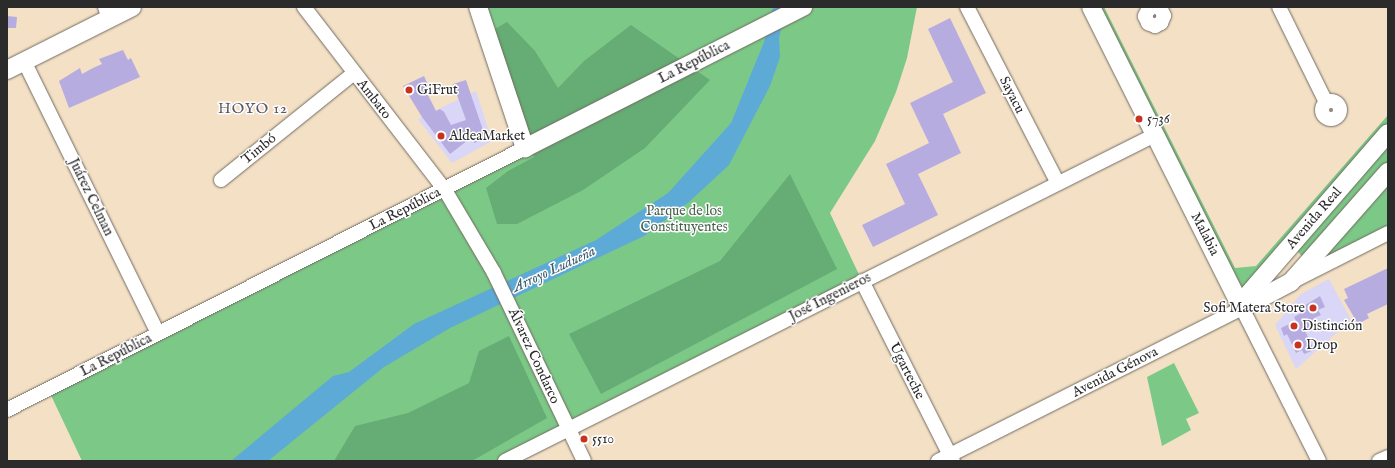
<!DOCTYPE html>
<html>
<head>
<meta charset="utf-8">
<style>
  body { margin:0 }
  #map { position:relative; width:1395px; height:468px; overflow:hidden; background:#f3e0c5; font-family:"IM FELL English",serif }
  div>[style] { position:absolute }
  .built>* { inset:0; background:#d9d6f7 }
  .green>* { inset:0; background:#7cc987 }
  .forest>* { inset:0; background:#65ad74 }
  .water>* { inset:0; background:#5daad6 }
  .building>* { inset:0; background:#b7ace0 }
  .roads { filter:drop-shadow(0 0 1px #716a61) drop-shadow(0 0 1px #716a61) }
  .minor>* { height:14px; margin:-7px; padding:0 7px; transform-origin:7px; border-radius:7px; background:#fff }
  .minor>.ring { margin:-7px; padding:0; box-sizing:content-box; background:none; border:14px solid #fff; border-radius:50% }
  .major>* { height:18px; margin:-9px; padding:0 9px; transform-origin:9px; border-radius:9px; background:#fff }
  .dots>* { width:11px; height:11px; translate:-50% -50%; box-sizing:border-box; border:2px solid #fff; border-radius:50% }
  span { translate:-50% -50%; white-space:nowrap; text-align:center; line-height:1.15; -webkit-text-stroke:3px #fff; paint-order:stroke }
  .street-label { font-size:14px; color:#2b2b2b }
  .poi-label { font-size:14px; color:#2b2b2b }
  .left { translate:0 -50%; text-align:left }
  .right { translate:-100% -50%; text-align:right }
  .park-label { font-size:14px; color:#47624b }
  .neighbourhood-label { font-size:15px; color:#5c586a; letter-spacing:1px }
  .water-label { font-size:15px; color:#3f5e6f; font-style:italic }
  .frame { position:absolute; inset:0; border:8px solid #2b2b2b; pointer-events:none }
</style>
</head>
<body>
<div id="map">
  <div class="built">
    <i style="clip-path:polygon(476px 91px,492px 141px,452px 163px,418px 119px)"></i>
    <i style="clip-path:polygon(1329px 279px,1351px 320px,1296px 369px,1275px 325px,1301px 294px)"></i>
  </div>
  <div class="green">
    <i style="clip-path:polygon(478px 7px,917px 7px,907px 58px,896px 92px,875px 141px,830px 213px,862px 281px,505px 461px,82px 461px,48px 389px,525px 149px)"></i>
    <i style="clip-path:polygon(1091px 7px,1104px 7px,1235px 268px,1256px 266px,1388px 115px,1388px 133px,1240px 304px)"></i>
    <i style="clip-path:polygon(1388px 138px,1388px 162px,1307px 258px,1303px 258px,1296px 249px)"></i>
    <i style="clip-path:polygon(1388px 178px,1388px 229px,1324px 259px)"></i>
    <i style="clip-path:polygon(1174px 363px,1199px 413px,1186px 419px,1191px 430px,1162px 446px,1147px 377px)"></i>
  </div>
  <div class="forest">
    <i style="clip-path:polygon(507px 22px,535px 51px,558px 88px,584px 61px,631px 25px,710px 80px,645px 148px,583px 190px,517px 224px,497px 224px,486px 188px,508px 171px,534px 157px,493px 30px)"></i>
    <i style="clip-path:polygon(790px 174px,837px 269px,601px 394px,569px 334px,720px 261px)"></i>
    <i style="clip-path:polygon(509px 336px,547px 418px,472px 461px,334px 461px,355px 426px,408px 413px,469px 383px,479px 351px)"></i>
  </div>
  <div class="water">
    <i style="clip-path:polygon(773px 7px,787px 7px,779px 38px,780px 57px,770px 86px,729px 165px,689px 202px,644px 236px,450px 328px,384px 367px,268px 461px,231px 461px,333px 376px,349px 372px,414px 324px,596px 240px,668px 193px,731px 123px,764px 42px)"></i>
  </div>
  <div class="building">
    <i style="clip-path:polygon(7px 16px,17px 17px,16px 28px,7px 28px)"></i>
    <i style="clip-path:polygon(950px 18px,986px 93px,943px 114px,961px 153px,918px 174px,938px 215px,873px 247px,862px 225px,905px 204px,886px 164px,929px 143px,910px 103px,953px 82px,928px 29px)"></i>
    <i style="clip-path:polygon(123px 50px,128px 60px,131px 58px,140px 77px,69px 108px,59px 81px,80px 68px,82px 74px,93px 68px,102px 64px,99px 59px)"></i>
    <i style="clip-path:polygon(424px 76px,429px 87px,425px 89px,436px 111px,440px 109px,444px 112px,451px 125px,466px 120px,453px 84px,466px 80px,486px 139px,474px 143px,472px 137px,450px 154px,422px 117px,403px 86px)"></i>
    <i style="clip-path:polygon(1388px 268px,1388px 304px,1367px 314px,1369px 318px,1358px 324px,1344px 300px,1348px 298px,1344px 289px)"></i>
    <i style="clip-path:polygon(1320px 296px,1325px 307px,1318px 310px,1321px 315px,1314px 318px,1315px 321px,1305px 331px,1314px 350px,1304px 354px,1302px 350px,1296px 353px,1287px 334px,1284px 336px,1281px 328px,1296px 321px,1294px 317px,1301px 313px,1299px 309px)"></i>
  </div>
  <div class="roads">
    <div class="minor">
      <i style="left:105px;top:7px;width:12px;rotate:70deg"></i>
      <i style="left:304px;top:7px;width:231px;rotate:52.4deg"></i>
      <i style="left:445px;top:190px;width:96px;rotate:59.4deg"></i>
      <i style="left:494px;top:273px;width:208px;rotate:64.4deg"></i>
      <i style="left:967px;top:7px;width:198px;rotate:62.7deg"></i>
      <i style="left:1153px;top:7px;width:6px;rotate:149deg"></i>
      <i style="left:1148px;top:10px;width:7px;rotate:117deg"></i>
      <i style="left:1145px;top:16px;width:8px;rotate:67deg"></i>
      <i style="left:1148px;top:23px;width:8px;rotate:23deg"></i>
      <i style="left:1155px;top:26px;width:7px;rotate:-27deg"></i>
      <i style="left:1161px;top:23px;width:8px;rotate:-67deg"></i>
      <i style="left:1164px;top:16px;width:8px;rotate:-113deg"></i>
      <i style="left:1161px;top:9px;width:5px;rotate:-158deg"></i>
      <i style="left:1279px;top:7px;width:106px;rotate:63.7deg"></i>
      <i style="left:24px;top:61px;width:303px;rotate:63.8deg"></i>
      <i class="ring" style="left:1322px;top:101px;width:4px;height:4px"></i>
      <i style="left:221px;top:180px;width:171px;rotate:-38.8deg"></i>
      <i style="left:1295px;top:280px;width:104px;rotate:-26.8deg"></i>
      <i style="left:862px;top:281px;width:202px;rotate:63.2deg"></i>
      <i style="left:7px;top:410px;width:580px;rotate:-26.83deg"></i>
      <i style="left:505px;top:461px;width:727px;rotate:-26.64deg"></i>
      <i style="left:938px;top:461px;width:340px;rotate:-26.7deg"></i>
      <i style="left:1242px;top:308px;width:171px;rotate:63.3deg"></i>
      <i style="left:1379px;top:461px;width:10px;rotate:-24deg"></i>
    </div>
    <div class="major">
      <i style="left:478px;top:7px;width:149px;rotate:71.6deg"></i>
      <i style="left:525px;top:148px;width:312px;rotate:-26.9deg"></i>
      <i style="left:1091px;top:7px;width:337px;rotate:63.4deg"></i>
      <i style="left:1242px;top:308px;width:55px;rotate:-28deg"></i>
      <i style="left:1291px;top:282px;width:147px;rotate:-48.6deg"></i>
      <i style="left:7px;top:70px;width:140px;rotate:-26.7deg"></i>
      <i style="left:1240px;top:304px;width:226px;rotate:-49.1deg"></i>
    </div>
  </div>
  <div class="dots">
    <i style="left:409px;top:90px;background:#c8321e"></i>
    <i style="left:1139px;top:119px;background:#c8321e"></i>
    <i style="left:441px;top:136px;background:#c8321e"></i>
    <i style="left:1313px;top:308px;background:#c8321e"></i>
    <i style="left:1294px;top:326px;background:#c8321e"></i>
    <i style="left:1298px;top:345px;background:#c8321e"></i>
    <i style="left:584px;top:439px;background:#c8321e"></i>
  </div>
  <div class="street-label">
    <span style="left:694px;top:62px;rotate:-27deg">La República</span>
    <span style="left:1012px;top:95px;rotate:63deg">Sayacu</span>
    <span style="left:374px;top:99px;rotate:52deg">Ambato</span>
    <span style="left:259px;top:149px;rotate:-39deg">Timbó</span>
    <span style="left:91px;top:197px;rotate:64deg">Juárez Celman</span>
    <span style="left:405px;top:209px;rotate:-27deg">La República</span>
    <span style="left:1314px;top:218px;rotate:-49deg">Avenida Real</span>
    <span style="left:1205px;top:234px;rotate:63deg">Malabia</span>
    <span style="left:830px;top:297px;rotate:-27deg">José Ingenieros</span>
    <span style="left:116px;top:355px;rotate:-27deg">La República</span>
    <span style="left:534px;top:356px;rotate:65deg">Álvarez Condarco</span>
    <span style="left:907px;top:371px;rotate:63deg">Ugarteche</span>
    <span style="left:1115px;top:372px;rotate:-27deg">Avenida Génova</span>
  </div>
  <div class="poi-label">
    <span class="left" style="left:417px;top:90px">GiFrut</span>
    <span class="left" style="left:1147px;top:119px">5736</span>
    <span class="left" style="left:449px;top:136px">AldeaMarket</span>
    <span class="right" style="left:1305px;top:308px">Sofi Matera Store</span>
    <span class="left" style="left:1302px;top:326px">Distinción</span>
    <span class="left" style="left:1306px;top:345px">Drop</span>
    <span class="left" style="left:592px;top:439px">5510</span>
  </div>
  <div class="park-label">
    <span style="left:684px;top:219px">Parque de los<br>Constituyentes</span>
  </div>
  <div class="neighbourhood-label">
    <span style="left:253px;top:109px">HOYO 12</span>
  </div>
  <div class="water-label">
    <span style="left:554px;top:269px;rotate:-25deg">Arroyo Ludueña</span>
  </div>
  <div class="frame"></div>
</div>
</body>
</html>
